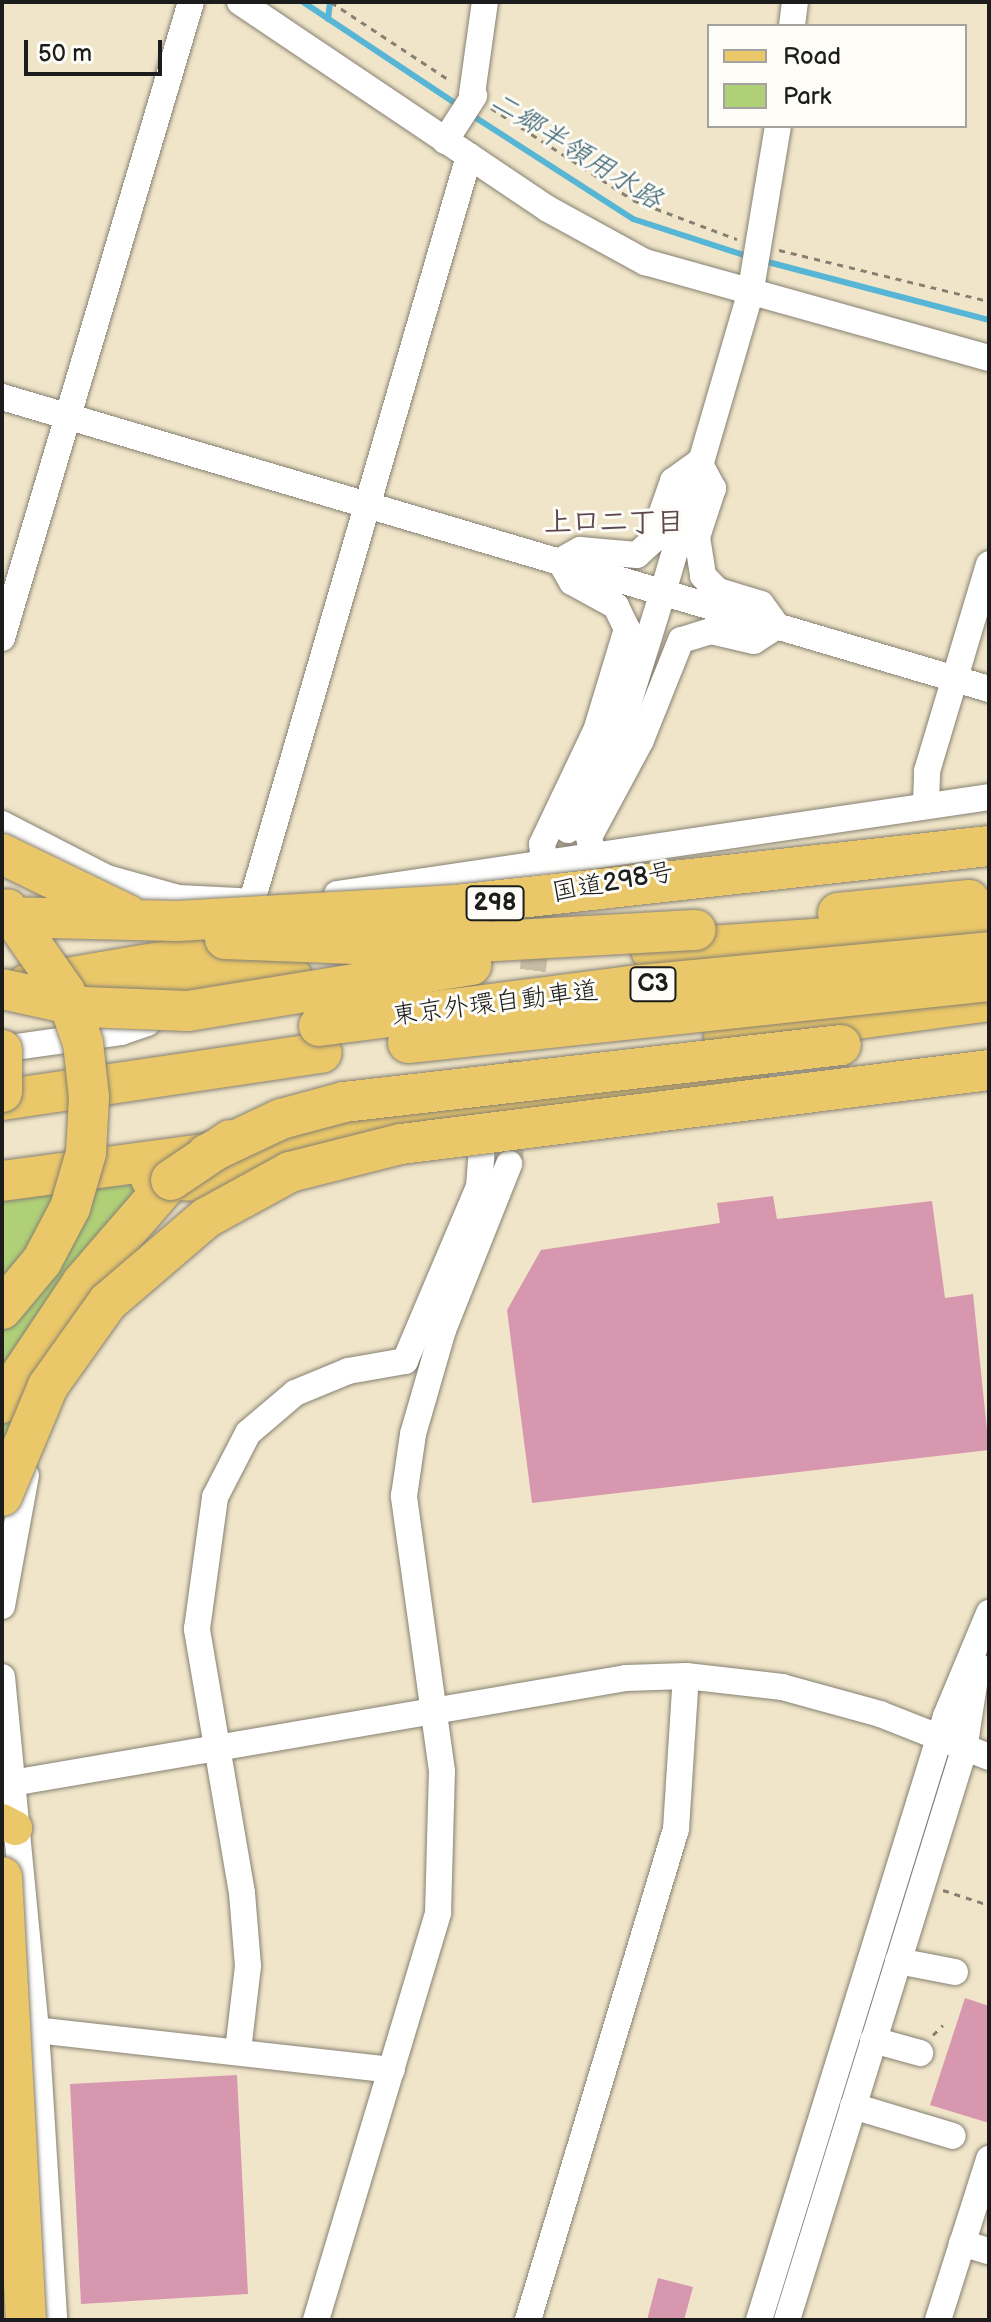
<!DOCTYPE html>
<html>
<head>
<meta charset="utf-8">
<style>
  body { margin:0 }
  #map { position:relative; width:991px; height:2322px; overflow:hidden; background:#f0e5c9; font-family:"Balsamiq Sans","Klee One",sans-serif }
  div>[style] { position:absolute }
  .green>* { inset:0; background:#b0d078 }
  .stream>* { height:6px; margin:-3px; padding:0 3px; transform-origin:3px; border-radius:3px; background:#57b5d5 }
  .building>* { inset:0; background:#d797ae }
  .minor-tunnel>* { height:26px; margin-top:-13px; transform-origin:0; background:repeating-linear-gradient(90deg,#c6bda6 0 26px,transparent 0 39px) }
  .path>* { height:3px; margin-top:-1.5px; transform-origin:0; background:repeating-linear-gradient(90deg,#868072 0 6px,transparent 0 12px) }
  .roads { filter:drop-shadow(0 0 2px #868072) drop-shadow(0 0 2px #868072) }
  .minor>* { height:26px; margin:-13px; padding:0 13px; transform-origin:13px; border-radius:13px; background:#fff }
  .major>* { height:34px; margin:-17px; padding:0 17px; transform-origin:17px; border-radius:17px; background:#eac769 }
  .highway>* { height:40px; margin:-20px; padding:0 20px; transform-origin:20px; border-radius:20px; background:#eac769 }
  .bridges { filter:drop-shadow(0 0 2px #868072) drop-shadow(0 0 2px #868072) }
  .highway-bridge>* { height:40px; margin:-20px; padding:0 20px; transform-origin:20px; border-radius:20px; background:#eac769 }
  span { translate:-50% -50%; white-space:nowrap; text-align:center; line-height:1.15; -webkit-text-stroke:6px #fdfcf7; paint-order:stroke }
  .shield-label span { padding:2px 6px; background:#fdfcf7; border:2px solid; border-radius:6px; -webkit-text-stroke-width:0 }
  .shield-label { font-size:24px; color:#1c1c1c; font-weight:700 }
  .street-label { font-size:26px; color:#1c1c1c }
  .water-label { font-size:28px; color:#37616f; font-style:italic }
  .neighbourhood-label { font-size:28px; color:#5d474f; font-weight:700 }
  .frame { position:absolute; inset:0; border:4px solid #1c1c1c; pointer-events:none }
  .legend { position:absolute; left:707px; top:24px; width:260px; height:104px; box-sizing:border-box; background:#fdfcf7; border:2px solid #a3a29f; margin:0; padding:10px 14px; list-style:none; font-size:24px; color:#1c1c1c }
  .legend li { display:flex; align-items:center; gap:16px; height:40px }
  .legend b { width:40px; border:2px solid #a3a29f }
  .scale { position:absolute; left:24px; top:40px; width:138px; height:36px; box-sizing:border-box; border:4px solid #1c1c1c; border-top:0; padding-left:10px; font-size:24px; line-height:28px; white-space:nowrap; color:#1c1c1c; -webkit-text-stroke:6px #fdfcf7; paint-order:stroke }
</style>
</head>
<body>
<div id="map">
  <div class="green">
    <i style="clip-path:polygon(139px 1184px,135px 1254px,51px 1402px,2px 1547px,2px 1197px)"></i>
  </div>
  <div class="stream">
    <i style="left:303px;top:2px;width:190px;rotate:33.6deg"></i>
    <i style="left:328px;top:19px;width:17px;rotate:-83deg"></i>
    <i style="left:470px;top:114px;width:194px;rotate:32.8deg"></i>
    <i style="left:633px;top:219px;width:123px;rotate:18deg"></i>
    <i style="left:764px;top:261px;width:233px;rotate:14.7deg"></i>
  </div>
  <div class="building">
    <i style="clip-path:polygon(773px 1196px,777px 1219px,932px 1201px,945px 1298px,973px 1294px,989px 1450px,532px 1503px,507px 1310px,541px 1250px,720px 1223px,717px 1203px)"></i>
    <i style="clip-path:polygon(965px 1998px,989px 2006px,989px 2123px,930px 2105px)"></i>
    <i style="clip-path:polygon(237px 2075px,248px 2294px,81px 2304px,70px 2084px)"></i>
    <i style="clip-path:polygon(658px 2278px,693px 2287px,684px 2320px,647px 2320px)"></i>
  </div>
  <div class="minor-tunnel">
    <i style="left:509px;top:1164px;width:263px;rotate:-83deg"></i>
    <i style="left:541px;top:903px;width:78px;rotate:-69.7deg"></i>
  </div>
  <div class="path">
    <i style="left:331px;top:2px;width:144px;rotate:33.4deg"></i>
    <i style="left:491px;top:108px;width:169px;rotate:32.9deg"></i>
    <i style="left:633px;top:200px;width:111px;rotate:20.6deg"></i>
    <i style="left:779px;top:250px;width:216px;rotate:13.7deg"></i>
    <i style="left:943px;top:1890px;width:48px;rotate:18.1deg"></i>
    <i style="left:933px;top:2035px;width:14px;rotate:-45deg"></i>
  </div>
  <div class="roads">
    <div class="minor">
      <i style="left:240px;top:2px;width:371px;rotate:33.9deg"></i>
      <i style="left:548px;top:209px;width:111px;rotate:28.7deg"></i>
      <i style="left:645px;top:262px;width:357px;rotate:15.6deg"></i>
      <i style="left:792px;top:26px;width:24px;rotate:-83deg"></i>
      <i style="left:472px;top:94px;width:93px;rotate:-82deg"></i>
      <i style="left:445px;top:141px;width:54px;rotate:-57.2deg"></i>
      <i style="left:2px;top:397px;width:1029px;rotate:16.48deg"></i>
      <i style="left:2px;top:638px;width:663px;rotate:-73.45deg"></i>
      <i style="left:926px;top:804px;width:33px;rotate:-88deg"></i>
      <i style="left:927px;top:771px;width:216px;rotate:-73.3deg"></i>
      <i style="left:2px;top:824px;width:118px;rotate:27.2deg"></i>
      <i style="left:107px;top:878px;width:74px;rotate:15.7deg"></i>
      <i style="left:178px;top:898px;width:60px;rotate:2.9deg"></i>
      <i style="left:568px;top:830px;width:110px;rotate:-62.3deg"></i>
      <i style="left:619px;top:733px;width:148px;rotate:-72.7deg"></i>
      <i style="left:663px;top:592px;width:309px;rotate:-73.7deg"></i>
      <i style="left:750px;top:295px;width:171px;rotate:-80.6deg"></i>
      <i style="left:544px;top:862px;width:18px;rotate:-96deg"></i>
      <i style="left:542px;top:844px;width:125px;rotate:-64.5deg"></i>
      <i style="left:596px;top:731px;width:107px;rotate:-73.1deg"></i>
      <i style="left:627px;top:629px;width:25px;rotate:-116deg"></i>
      <i style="left:616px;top:606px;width:50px;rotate:-151.4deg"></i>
      <i style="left:572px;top:582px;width:24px;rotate:-120deg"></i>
      <i style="left:560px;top:561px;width:23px;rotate:-29deg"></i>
      <i style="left:580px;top:550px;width:57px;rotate:5deg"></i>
      <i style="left:637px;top:555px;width:21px;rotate:-43deg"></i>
      <i style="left:652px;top:541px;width:64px;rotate:-70.7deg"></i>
      <i style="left:673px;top:481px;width:32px;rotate:-36deg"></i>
      <i style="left:699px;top:462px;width:30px;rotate:62deg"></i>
      <i style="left:713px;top:488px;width:52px;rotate:108.1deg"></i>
      <i style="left:697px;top:537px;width:39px;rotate:81deg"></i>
      <i style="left:703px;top:576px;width:21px;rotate:45deg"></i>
      <i style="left:718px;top:591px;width:45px;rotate:16.8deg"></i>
      <i style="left:761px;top:604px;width:27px;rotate:54deg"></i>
      <i style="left:777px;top:626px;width:27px;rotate:147deg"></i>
      <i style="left:754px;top:641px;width:44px;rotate:-166.9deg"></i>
      <i style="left:711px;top:631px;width:31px;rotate:163deg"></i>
      <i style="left:681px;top:640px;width:108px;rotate:111.8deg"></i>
      <i style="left:641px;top:740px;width:110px;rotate:118.2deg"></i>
      <i style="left:589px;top:837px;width:16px;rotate:79deg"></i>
      <i style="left:337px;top:894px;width:659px;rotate:-8.46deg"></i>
      <i style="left:252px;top:901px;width:776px;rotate:-73.76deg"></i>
      <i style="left:2px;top:1049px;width:120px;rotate:-8.1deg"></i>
      <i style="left:121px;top:1032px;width:28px;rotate:-19deg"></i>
      <i style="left:147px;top:1023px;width:17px;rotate:-57deg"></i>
      <i style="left:2px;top:1606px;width:133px;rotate:-79.6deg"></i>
      <i style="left:2px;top:1677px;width:355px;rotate:84.5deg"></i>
      <i style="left:36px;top:2030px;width:291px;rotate:86.4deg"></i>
      <i style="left:12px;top:1783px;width:623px;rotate:-9.7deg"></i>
      <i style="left:626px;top:1678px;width:60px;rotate:-1.9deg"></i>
      <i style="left:686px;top:1676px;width:97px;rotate:6.5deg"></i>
      <i style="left:782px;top:1687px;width:102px;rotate:15.4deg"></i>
      <i style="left:880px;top:1714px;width:117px;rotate:21.5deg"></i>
      <i style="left:898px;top:1961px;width:58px;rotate:10.9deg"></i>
      <i style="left:36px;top:2030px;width:358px;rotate:6.4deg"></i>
      <i style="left:873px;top:2040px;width:49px;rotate:15.5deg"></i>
      <i style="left:238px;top:2051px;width:86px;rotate:-83.3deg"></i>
      <i style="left:248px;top:1966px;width:73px;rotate:-94.7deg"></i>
      <i style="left:242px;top:1893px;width:268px;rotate:-99.7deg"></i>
      <i style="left:197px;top:1629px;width:133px;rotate:-82.2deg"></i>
      <i style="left:215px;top:1497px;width:72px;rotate:-62.7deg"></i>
      <i style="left:248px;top:1433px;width:62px;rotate:-40.4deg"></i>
      <i style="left:295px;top:1393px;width:57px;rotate:-22.5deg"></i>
      <i style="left:348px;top:1371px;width:58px;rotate:-10deg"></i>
      <i style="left:405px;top:1361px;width:189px;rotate:-67deg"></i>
      <i style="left:479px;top:1187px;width:40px;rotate:-85.7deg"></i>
      <i style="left:853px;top:2106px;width:104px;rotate:16.7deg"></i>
      <i style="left:962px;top:2243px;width:28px;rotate:17deg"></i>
      <i style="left:316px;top:2320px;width:425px;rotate:-73.3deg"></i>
      <i style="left:438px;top:1913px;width:142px;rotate:-88.4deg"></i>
      <i style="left:442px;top:1771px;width:278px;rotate:-97.9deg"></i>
      <i style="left:404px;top:1496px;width:63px;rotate:-81.7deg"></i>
      <i style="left:413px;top:1434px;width:108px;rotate:-73.9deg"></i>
      <i style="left:443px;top:1330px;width:179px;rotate:-68.3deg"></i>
      <i style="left:528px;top:2320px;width:513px;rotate:-73.23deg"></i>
      <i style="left:676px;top:1829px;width:153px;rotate:-86.3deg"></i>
      <i style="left:759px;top:2320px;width:632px;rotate:-72.8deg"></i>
      <i style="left:946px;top:1716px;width:112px;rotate:-67.3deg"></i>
      <i style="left:787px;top:2320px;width:597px;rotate:-72.75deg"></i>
      <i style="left:964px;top:1750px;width:86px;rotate:-81.3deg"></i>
      <i style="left:938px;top:2320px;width:169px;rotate:-72.4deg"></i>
    </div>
    <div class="major">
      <i style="left:2px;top:1821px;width:15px;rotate:28deg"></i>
    </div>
    <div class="highway">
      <i style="left:838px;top:913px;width:132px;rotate:-5.7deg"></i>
      <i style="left:651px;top:950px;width:339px;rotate:-3.9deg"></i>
      <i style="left:26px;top:985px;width:243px;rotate:-9.7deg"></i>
      <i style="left:117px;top:995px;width:176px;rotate:-5.9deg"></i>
      <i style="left:724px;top:1037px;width:267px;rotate:-7.7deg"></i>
      <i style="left:2px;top:1100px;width:323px;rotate:-8.4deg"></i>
      <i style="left:151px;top:1179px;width:96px;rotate:2.4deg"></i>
      <i style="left:2px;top:1181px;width:752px;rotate:-7.65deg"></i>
      <i style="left:2px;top:1403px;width:144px;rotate:-56.3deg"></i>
      <i style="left:82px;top:1283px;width:136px;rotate:-49.2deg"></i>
    </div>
  </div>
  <div class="bridges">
    <div class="highway-bridge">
      <i style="left:2px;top:854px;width:140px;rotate:25.8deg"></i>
      <i style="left:2px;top:917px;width:175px;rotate:1.3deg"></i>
      <i style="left:177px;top:921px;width:279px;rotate:-3.3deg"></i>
      <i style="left:456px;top:905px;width:536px;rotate:-6.32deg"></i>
      <i style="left:225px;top:939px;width:182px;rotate:2.2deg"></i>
      <i style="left:407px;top:946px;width:289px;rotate:-3.2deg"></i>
      <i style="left:2px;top:989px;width:84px;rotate:12.4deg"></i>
      <i style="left:84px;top:1007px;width:104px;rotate:2.2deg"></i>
      <i style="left:188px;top:1011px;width:287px;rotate:-9.2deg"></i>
      <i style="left:319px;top:1026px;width:325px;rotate:-7.3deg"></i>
      <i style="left:641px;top:985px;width:350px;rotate:-5.4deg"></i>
      <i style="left:408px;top:1043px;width:584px;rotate:-6.09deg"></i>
      <i style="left:2px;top:1050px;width:42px;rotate:90deg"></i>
      <i style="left:207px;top:1154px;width:82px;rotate:-25.3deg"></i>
      <i style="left:281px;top:1119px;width:65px;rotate:-15.1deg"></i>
      <i style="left:344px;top:1102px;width:500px;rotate:-6.54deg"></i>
      <i style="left:171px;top:1180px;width:71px;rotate:-34.1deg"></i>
      <i style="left:2px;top:1309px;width:62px;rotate:-50.2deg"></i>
      <i style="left:42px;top:1261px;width:60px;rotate:-62.2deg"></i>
      <i style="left:70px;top:1208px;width:57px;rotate:-73.8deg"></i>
      <i style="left:86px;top:1153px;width:56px;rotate:-86.9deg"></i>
      <i style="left:89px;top:1097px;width:54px;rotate:-96.3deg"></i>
      <i style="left:83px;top:1043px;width:54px;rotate:-109.4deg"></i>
      <i style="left:65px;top:992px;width:101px;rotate:-124.9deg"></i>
      <i style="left:2px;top:1496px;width:119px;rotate:-67.3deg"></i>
      <i style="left:48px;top:1386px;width:103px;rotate:-54.5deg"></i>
      <i style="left:108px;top:1302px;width:129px;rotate:-40.6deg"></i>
      <i style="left:206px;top:1218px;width:96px;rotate:-28.7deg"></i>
      <i style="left:290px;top:1172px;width:114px;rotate:-14.2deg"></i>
      <i style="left:401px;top:1144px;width:593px;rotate:-7.17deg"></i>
      <i style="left:2px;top:1877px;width:444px;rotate:86.9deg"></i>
    </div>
  </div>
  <div class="shield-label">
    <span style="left:495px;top:903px">298</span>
    <span style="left:653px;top:984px">C3</span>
  </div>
  <div class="street-label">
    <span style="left:613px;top:883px;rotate:-10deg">国道298号</span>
    <span style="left:495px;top:1004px;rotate:-7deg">東京外環自動車道</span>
  </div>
  <div class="water-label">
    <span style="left:576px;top:151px;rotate:32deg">二郷半領用水路</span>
  </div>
  <div class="neighbourhood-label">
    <span style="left:614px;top:523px">上口二丁目</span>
  </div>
  <div class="frame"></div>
  <ul class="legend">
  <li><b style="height:10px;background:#eac769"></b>Road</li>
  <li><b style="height:22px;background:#b0d078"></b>Park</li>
  </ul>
  <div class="scale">50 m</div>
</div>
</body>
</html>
